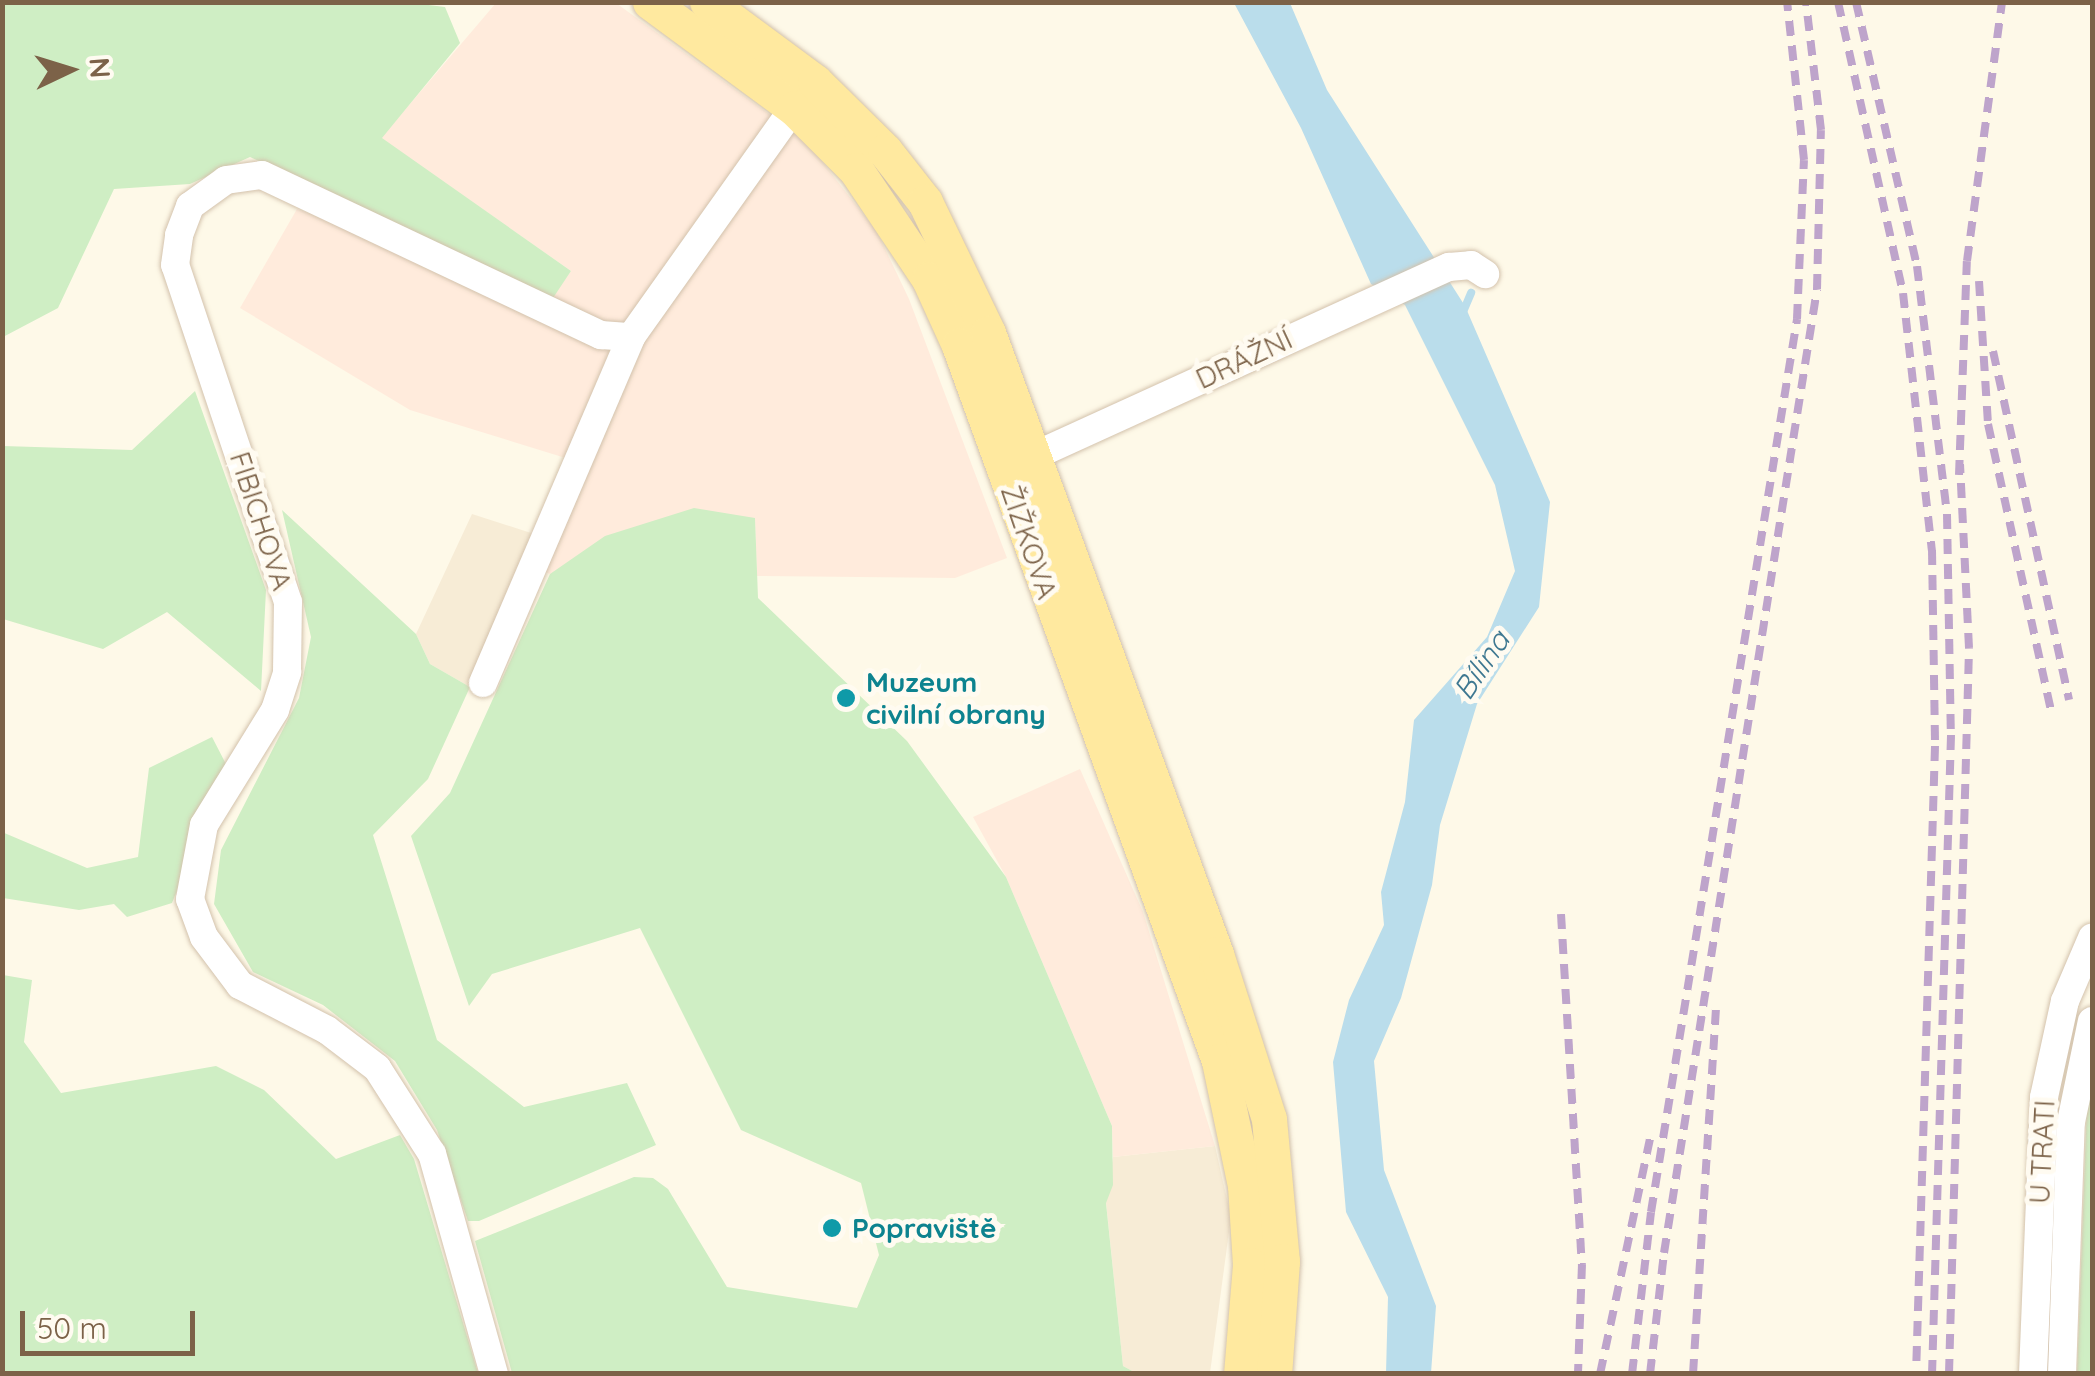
<!DOCTYPE html>
<html>
<head>
<meta charset="utf-8">
<style>
  body { margin:0 }
  #map { position:relative; width:2095px; height:1376px; overflow:hidden; background:#fef9e8; font-family:Quicksand,sans-serif }
  div>[style] { position:absolute }
  .residential>* { inset:0; background:#f7ecd6 }
  .commercial>* { inset:0; background:#ffebdc }
  .green>* { inset:0; background:#cfeec4 }
  .water>* { inset:0; background:#baddeb }
  .stream>* { height:8px; margin:-4px; padding:0 4px; transform-origin:4px; border-radius:4px; background:#baddeb }
  .roads { filter:drop-shadow(0 0 2px #d3c2ac) drop-shadow(0 0 2px #d3c2ac) }
  .minor>* { height:28px; margin:-14px; padding:0 14px; transform-origin:14px; border-radius:14px; background:#fff }
  .major>* { height:35px; margin:-17.5px; padding:0 17.5px; transform-origin:17.5px; border-radius:17.5px; background:#ffe99f }
  .rail>* { height:8px; margin-top:-4px; transform-origin:0; background:repeating-linear-gradient(90deg,#bea4cb 0 15px,transparent 0 25px) }
  .dots>* { width:28px; height:28px; translate:-50% -50%; box-sizing:border-box; border:5px solid #fffbf1; border-radius:50% }
  span { translate:-50% -50%; white-space:nowrap; text-align:center; line-height:1.15; -webkit-text-stroke:10px #fffbf1; paint-order:stroke }
  .street-label { font-size:28px; color:#7c6248 }
  .culture-label { font-size:28px; color:#0d838f; font-weight:700 }
  .left { translate:0 -50%; text-align:left }
  .water-label { font-size:30px; color:#3f7891; font-style:italic }
  .frame { position:absolute; inset:0; border:5px solid #7c6248; pointer-events:none }
  .north { position:absolute; left:20px; top:20px; width:100px; height:100px; -webkit-text-stroke:8px #fffbf1; paint-order:stroke; rotate:86deg; font-size:28px; font-weight:700; line-height:40px; text-align:center; color:#7c6248 }
  .north::after { content:''; display:block; margin:auto; width:35px; height:45px; background:#7c6248; clip-path:polygon(50% 0,100% 100%,50% 72%,0 100%) }
  .scale { position:absolute; left:20px; top:1311px; width:175px; height:45px; box-sizing:border-box; border:5px solid #7c6248; border-top:0; padding-left:12px; font-size:30px; line-height:35px; white-space:nowrap; color:#7c6248; -webkit-text-stroke:8px #fffbf1; paint-order:stroke }
</style>
</head>
<body>
<div id="map">
  <div class="residential">
    <i style="clip-path:polygon(472px 514px,531px 533px,531px 547px,470px 687px,430px 664px,416px 634px)"></i>
    <i style="clip-path:polygon(1215px 1146px,1231px 1217px,1210px 1373px,1136px 1373px,1123px 1366px,1106px 1202px,1113px 1157px)"></i>
  </div>
  <div class="commercial">
    <i style="clip-path:polygon(496px 3px,616px 3px,806px 141px,877px 232px,909px 299px,1007px 558px,955px 578px,757px 576px,755px 518px,550px 574px,540px 570px,585px 464px,410px 410px,240px 308px,297px 209px,552px 298px,571px 271px,381px 138px)"></i>
    <i style="clip-path:polygon(1080px 769px,1143px 912px,1215px 1146px,1113px 1157px,1112px 1126px,1006px 877px,973px 817px)"></i>
  </div>
  <div class="green">
    <i style="clip-path:polygon(404px 2px,445px 7px,460px 43px,382px 138px,571px 271px,553px 298px,250px 157px,190px 184px,114px 189px,58px 308px,3px 337px,3px 3px)"></i>
    <i style="clip-path:polygon(195px 391px,266px 590px,261px 691px,167px 612px,103px 649px,3px 619px,3px 446px,132px 450px)"></i>
    <i style="clip-path:polygon(694px 508px,755px 518px,758px 598px,907px 741px,1006px 877px,1112px 1126px,1113px 1185px,1106px 1203px,1123px 1366px,1136px 1373px,512px 1373px,475px 1241px,634px 1177px,653px 1178px,668px 1189px,727px 1287px,857px 1308px,879px 1255px,861px 1183px,741px 1130px,640px 928px,492px 974px,469px 1006px,411px 836px,450px 793px,550px 574px,605px 536px)"></i>
    <i style="clip-path:polygon(282px 510px,416px 634px,430px 664px,470px 687px,428px 779px,373px 835px,437px 1040px,524px 1107px,627px 1083px,656px 1145px,479px 1221px,468px 1221px,437px 1130px,395px 1061px,323px 1005px,253px 972px,214px 904px,221px 850px,299px 698px,311px 637px)"></i>
    <i style="clip-path:polygon(212px 737px,227px 766px,172px 903px,127px 917px,114px 904px,79px 910px,3px 898px,2px 832px,87px 868px,138px 857px,149px 768px)"></i>
    <i style="clip-path:polygon(3px 975px,32px 980px,24px 1042px,61px 1093px,216px 1066px,264px 1090px,336px 1159px,400px 1135px,414px 1159px,478px 1373px,3px 1373px)"></i>
    <i style="clip-path:polygon(2092px 1092px,2092px 1373px,2077px 1374px,2087px 1102px)"></i>
  </div>
  <div class="water">
    <i style="clip-path:polygon(1234px 3px,1290px 3px,1327px 90px,1465px 306px,1550px 502px,1539px 607px,1477px 704px,1440px 825px,1432px 885px,1401px 998px,1374px 1061px,1384px 1170px,1436px 1306px,1431px 1373px,1386px 1373px,1388px 1297px,1346px 1212px,1333px 1062px,1349px 1000px,1384px 925px,1381px 892px,1405px 802px,1414px 720px,1487px 637px,1515px 571px,1495px 485px,1405px 305px,1371px 284px,1301px 128px)"></i>
  </div>
  <div class="stream">
    <i style="left:1463px;top:312px;width:21px;rotate:-67deg"></i>
  </div>
  <div class="roads">
    <div class="minor">
      <i style="left:1014px;top:465px;width:478px;rotate:-24.5deg"></i>
      <i style="left:1449px;top:267px;width:22px;rotate:-5deg"></i>
      <i style="left:1471px;top:265px;width:17px;rotate:33deg"></i>
      <i style="left:483px;top:683px;width:376px;rotate:-66.8deg"></i>
      <i style="left:494px;top:1374px;width:229px;rotate:-105.7deg"></i>
      <i style="left:432px;top:1154px;width:102px;rotate:-122.6deg"></i>
      <i style="left:377px;top:1068px;width:63px;rotate:-142.8deg"></i>
      <i style="left:327px;top:1030px;width:98px;rotate:-152.7deg"></i>
      <i style="left:240px;top:985px;width:60px;rotate:-126.9deg"></i>
      <i style="left:204px;top:937px;width:40px;rotate:-110.2deg"></i>
      <i style="left:190px;top:899px;width:75px;rotate:-79.3deg"></i>
      <i style="left:204px;top:825px;width:135px;rotate:-58.3deg"></i>
      <i style="left:275px;top:710px;width:40px;rotate:-72deg"></i>
      <i style="left:287px;top:672px;width:70px;rotate:-89.2deg"></i>
      <i style="left:288px;top:602px;width:355px;rotate:-108.5deg"></i>
      <i style="left:175px;top:265px;width:30px;rotate:-82deg"></i>
      <i style="left:179px;top:235px;width:31px;rotate:-69deg"></i>
      <i style="left:190px;top:206px;width:44px;rotate:-35.8deg"></i>
      <i style="left:226px;top:180px;width:36px;rotate:-8deg"></i>
      <i style="left:262px;top:175px;width:375px;rotate:25.3deg"></i>
      <i style="left:601px;top:335px;width:30px;rotate:4deg"></i>
      <i style="left:631px;top:337px;width:281px;rotate:-54.6deg"></i>
      <i style="left:2033px;top:1374px;width:277px;rotate:-87.7deg"></i>
      <i style="left:2044px;top:1097px;width:98px;rotate:-77.7deg"></i>
      <i style="left:2065px;top:1001px;width:69px;rotate:-66.8deg"></i>
      <i style="left:2062px;top:1374px;width:252px;rotate:-88deg"></i>
      <i style="left:2071px;top:1122px;width:103px;rotate:-78.3deg"></i>
    </div>
    <div class="major">
      <i style="left:650px;top:2px;width:179px;rotate:36.4deg"></i>
      <i style="left:794px;top:108px;width:88px;rotate:45deg"></i>
      <i style="left:856px;top:170px;width:131px;rotate:56.2deg"></i>
      <i style="left:929px;top:279px;width:72px;rotate:65.6deg"></i>
      <i style="left:959px;top:345px;width:762px;rotate:70.04deg"></i>
      <i style="left:1219px;top:1061px;width:127px;rotate:78.2deg"></i>
      <i style="left:1245px;top:1185px;width:80px;rotate:86.4deg"></i>
      <i style="left:1250px;top:1265px;width:109px;rotate:94.7deg"></i>
      <i style="left:707px;top:2px;width:134px;rotate:36.5deg"></i>
      <i style="left:815px;top:82px;width:98px;rotate:44.6deg"></i>
      <i style="left:885px;top:151px;width:65px;rotate:51.9deg"></i>
      <i style="left:925px;top:202px;width:145px;rotate:64.3deg"></i>
      <i style="left:988px;top:333px;width:662px;rotate:69.84deg"></i>
      <i style="left:1216px;top:954px;width:173px;rotate:72.2deg"></i>
      <i style="left:1269px;top:1119px;width:143px;rotate:84.8deg"></i>
      <i style="left:1282px;top:1261px;width:113px;rotate:94deg"></i>
    </div>
  </div>
  <div class="rail">
    <i style="left:1838px;top:2px;width:298px;rotate:77.4deg"></i>
    <i style="left:1903px;top:293px;width:259px;rotate:83.6deg"></i>
    <i style="left:1932px;top:550px;width:196px;rotate:89.1deg"></i>
    <i style="left:1935px;top:746px;width:628px;rotate:91.73deg"></i>
    <i style="left:1856px;top:2px;width:271px;rotate:77deg"></i>
    <i style="left:1917px;top:266px;width:250px;rotate:83.1deg"></i>
    <i style="left:1947px;top:514px;width:221px;rotate:89deg"></i>
    <i style="left:1951px;top:735px;width:639px;rotate:91.7deg"></i>
    <i style="left:1979px;top:281px;width:143px;rotate:86.4deg"></i>
    <i style="left:1988px;top:424px;width:294px;rotate:77.6deg"></i>
    <i style="left:1993px;top:351px;width:357px;rotate:77.7deg"></i>
    <i style="left:1959px;top:475px;width:214px;rotate:-87.9deg"></i>
    <i style="left:1967px;top:261px;width:261px;rotate:-82.3deg"></i>
    <i style="left:1561px;top:914px;width:351px;rotate:86.6deg"></i>
    <i style="left:1582px;top:1264px;width:109px;rotate:92.1deg"></i>
    <i style="left:1600px;top:1374px;width:249px;rotate:-78deg"></i>
    <i style="left:1632px;top:1374px;width:163px;rotate:-83.3deg"></i>
    <i style="left:1651px;top:1212px;width:905px;rotate:-80.71deg"></i>
    <i style="left:1797px;top:319px;width:159px;rotate:-87.5deg"></i>
    <i style="left:1804px;top:160px;width:159px;rotate:-96.1deg"></i>
    <i style="left:1650px;top:1374px;width:122px;rotate:-83.4deg"></i>
    <i style="left:1664px;top:1253px;width:976px;rotate:-80.98deg"></i>
    <i style="left:1817px;top:289px;width:159px;rotate:-88.6deg"></i>
    <i style="left:1821px;top:130px;width:129px;rotate:-96.7deg"></i>
    <i style="left:1693px;top:1374px;width:368px;rotate:-86.4deg"></i>
    <i style="left:1949px;top:1374px;width:726px;rotate:-88.42deg"></i>
    <i style="left:1969px;top:648px;width:184px;rotate:-92.8deg"></i>
  </div>
  <div class="dots">
    <i style="left:846px;top:698px;background:#0f9aa8"></i>
    <i style="left:832px;top:1228px;background:#0f9aa8"></i>
  </div>
  <div class="street-label">
    <span style="left:1244px;top:359px;rotate:-25deg">DRÁŽNÍ</span>
    <span style="left:261px;top:521px;rotate:72deg">FIBICHOVA</span>
    <span style="left:1029px;top:542px;rotate:71deg">ŽIŽKOVA</span>
    <span style="left:2042px;top:1152px;rotate:-87deg">U TRATI</span>
  </div>
  <div class="culture-label">
    <span class="left" style="left:866px;top:698px">Muzeum<br>civilní obrany</span>
    <span class="left" style="left:852px;top:1228px">Popraviště</span>
  </div>
  <div class="water-label">
    <span style="left:1481px;top:665px;rotate:-56deg">Bílina</span>
  </div>
  <div class="frame"></div>
  <div class="north">N</div>
  <div class="scale">50 m</div>
</div>
</body>
</html>
